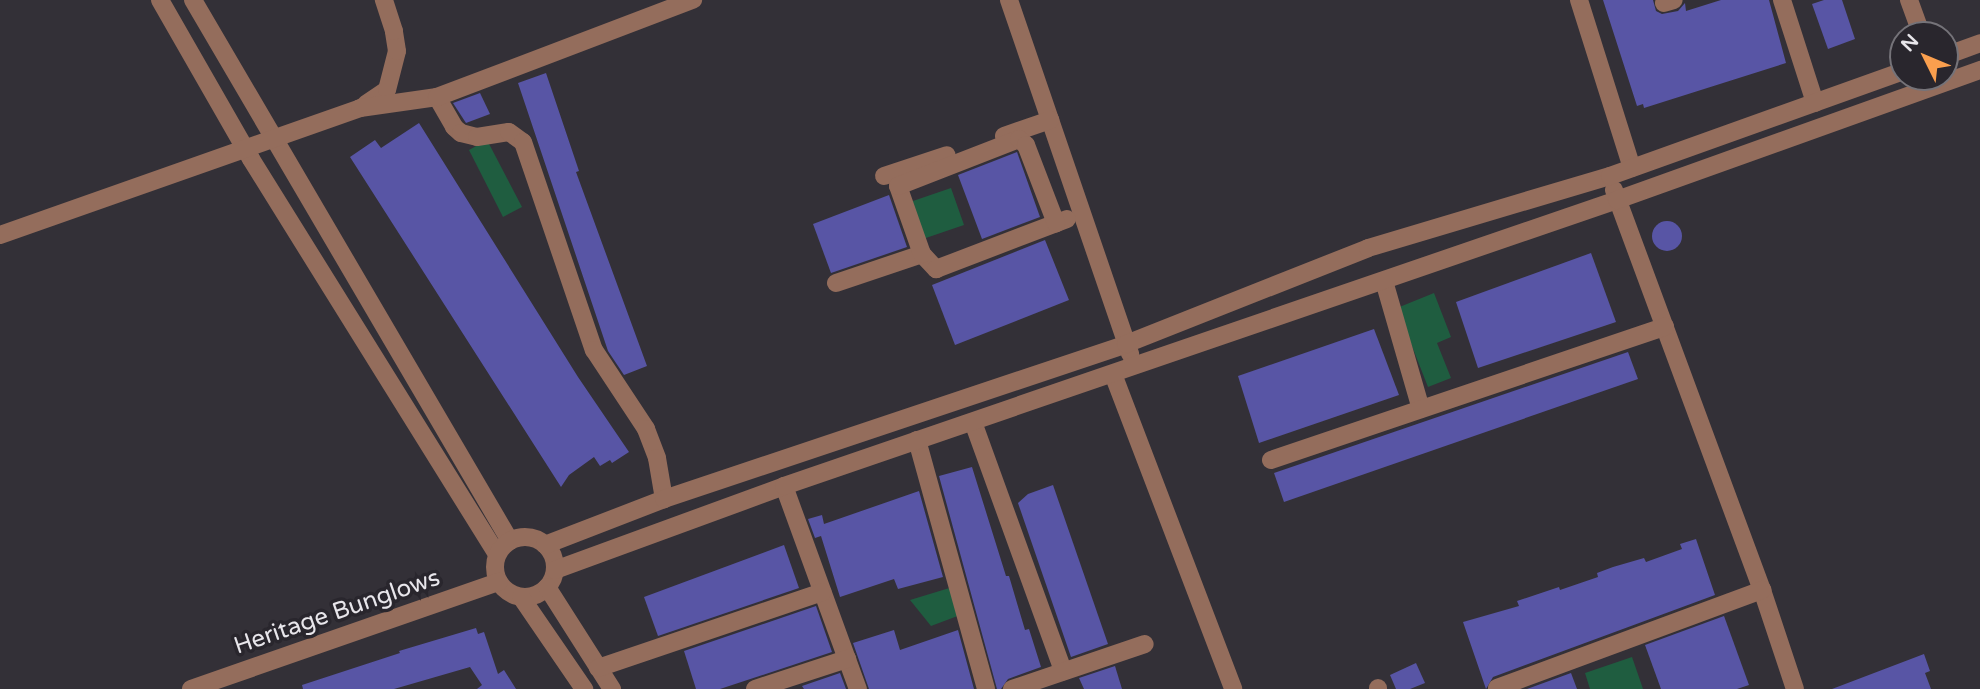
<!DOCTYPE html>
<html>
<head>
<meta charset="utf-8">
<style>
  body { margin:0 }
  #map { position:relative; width:1980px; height:689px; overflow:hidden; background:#333037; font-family:"Varela Round",sans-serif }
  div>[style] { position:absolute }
  .green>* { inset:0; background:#1f5d40 }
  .building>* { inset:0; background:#5855a5 }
  .round { border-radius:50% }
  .minor>* { height:18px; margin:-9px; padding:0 9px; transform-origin:9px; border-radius:9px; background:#946d5c }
  .minor>.ring { margin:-9px; padding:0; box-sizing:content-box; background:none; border:18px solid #946d5c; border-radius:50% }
  span { translate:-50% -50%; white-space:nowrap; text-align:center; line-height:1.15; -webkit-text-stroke:7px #29262d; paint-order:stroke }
  .street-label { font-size:24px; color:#e8e6eb }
  .north { position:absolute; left:1889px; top:21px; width:70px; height:70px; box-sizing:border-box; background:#29262d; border:2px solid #757379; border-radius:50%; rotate:313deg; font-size:19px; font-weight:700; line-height:28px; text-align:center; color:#e8e6eb }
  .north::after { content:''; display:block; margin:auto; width:24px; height:32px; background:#fa9f4e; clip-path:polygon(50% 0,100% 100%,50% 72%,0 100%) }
</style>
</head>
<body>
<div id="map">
  <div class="green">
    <i style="clip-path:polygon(487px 140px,522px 207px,503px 217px,469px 150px)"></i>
    <i style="clip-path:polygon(951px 188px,964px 225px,920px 240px,907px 203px)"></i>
    <i style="clip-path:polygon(1434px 293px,1451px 337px,1437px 343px,1451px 378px,1428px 387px,1397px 308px)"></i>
    <i style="clip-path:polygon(956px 586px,963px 614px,931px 626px,910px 600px)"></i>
    <i style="clip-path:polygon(1632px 657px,1643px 689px,1590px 689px,1585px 673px)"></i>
  </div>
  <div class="building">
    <i style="clip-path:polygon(1603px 0,1653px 0,1656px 11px,1662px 14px,1678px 11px,1685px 3px,1686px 11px,1721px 0,1769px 0,1786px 63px,1644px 108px,1643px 104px,1637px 106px)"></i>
    <i style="clip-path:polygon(1824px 0,1842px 0,1855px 39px,1828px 49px,1812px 4px)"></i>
    <i style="clip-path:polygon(546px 73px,579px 171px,576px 172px,647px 366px,624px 375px,608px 351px,518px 83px)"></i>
    <i style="clip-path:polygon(480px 93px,490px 114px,466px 123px,453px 103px)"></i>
    <i style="clip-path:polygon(419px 123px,578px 377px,629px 452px,612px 463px,610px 460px,600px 466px,594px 457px,569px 475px,561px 487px,350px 157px,375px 140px,381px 148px)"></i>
    <i style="clip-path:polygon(1017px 152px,1040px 217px,982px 239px,958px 175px)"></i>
    <i style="clip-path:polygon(889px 195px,907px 247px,831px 273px,813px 224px)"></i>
    <i class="round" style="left:1652px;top:221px;width:30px;height:30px"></i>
    <i style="clip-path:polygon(1045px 240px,1069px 300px,955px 345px,932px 285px)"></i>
    <i style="clip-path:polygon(1591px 253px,1616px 322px,1478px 368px,1456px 302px)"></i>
    <i style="clip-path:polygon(1374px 329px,1399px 395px,1259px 443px,1238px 376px)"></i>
    <i style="clip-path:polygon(1628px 352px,1638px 379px,1284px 502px,1274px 473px)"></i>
    <i style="clip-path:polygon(972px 467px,1006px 576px,1009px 576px,1025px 630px,1029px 629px,1041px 667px,1008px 679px,1001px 689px,997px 689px,939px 476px)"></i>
    <i style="clip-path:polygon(1053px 485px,1108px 644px,1071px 657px,1018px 503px,1028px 494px)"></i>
    <i style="clip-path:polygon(919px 491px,943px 577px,898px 589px,894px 579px,840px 597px,821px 536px,815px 538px,808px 519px,822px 515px,824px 524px)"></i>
    <i style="clip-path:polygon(1696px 539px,1715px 595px,1493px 677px,1486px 689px,1463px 622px,1519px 606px,1517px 601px,1559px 587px,1560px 590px,1598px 577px,1597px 573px,1613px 567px,1644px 558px,1646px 562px,1682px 549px,1680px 544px)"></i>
    <i style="clip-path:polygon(784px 545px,799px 588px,658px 636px,644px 597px)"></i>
    <i style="clip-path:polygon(816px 606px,832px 652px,720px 689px,696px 689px,684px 651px)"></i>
    <i style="clip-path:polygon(1724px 616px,1749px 685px,1737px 689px,1661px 689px,1645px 645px)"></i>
    <i style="clip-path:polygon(476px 628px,478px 634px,484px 632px,498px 674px,504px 670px,516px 689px,477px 689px,482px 685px,470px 667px,394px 689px,303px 689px,302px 685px,400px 653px,399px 651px)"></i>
    <i style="clip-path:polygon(894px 630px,900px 650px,958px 630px,974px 689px,869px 689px,853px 643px)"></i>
    <i style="clip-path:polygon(1924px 654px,1930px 671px,1925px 673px,1931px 689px,1832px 689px)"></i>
    <i style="clip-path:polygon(1416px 663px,1425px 683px,1410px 689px,1396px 689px,1390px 675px)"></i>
    <i style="clip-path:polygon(1115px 666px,1122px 689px,1084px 689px,1079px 678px)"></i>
    <i style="clip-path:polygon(840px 673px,846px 689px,804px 689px,802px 686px)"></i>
    <i style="clip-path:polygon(1571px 673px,1577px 689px,1527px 689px)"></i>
  </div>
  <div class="minor">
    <i style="left:160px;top:0;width:183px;rotate:60.2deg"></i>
    <i style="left:251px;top:159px;width:465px;rotate:58.1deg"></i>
    <i style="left:193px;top:0;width:627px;rotate:59.63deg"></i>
    <i style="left:1009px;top:0;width:374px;rotate:71.1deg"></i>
    <i style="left:1579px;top:0;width:176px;rotate:72.5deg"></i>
    <i style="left:1782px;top:0;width:108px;rotate:72.2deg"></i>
    <i style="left:1909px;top:0;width:37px;rotate:70deg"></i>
    <i style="left:1664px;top:3px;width:10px;rotate:-17deg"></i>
    <i style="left:1945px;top:56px;width:37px;rotate:-20deg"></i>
    <i style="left:437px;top:97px;width:34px;rotate:60deg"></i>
    <i style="left:454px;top:127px;width:9px;rotate:41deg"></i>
    <i style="left:461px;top:133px;width:16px;rotate:14deg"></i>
    <i style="left:477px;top:137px;width:32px;rotate:-9deg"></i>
    <i style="left:509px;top:132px;width:17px;rotate:36deg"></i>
    <i style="left:523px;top:142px;width:220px;rotate:71.2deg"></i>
    <i style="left:594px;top:350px;width:95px;rotate:56.6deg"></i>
    <i style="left:646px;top:429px;width:31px;rotate:69deg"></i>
    <i style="left:657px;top:458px;width:42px;rotate:80.3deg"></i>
    <i style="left:366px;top:104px;width:25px;rotate:-34deg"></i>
    <i style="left:387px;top:90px;width:40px;rotate:-75.6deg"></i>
    <i style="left:397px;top:51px;width:20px;rotate:-99deg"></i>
    <i style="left:394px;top:31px;width:33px;rotate:-108deg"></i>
    <i style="left:1004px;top:136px;width:49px;rotate:-19.2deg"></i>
    <i style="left:884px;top:176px;width:66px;rotate:-18.4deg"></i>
    <i style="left:1614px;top:190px;width:427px;rotate:69.7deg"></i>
    <i style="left:1762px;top:590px;width:104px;rotate:71.6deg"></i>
    <i style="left:0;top:235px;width:382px;rotate:-19.4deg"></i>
    <i style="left:360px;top:108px;width:78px;rotate:-8.1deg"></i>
    <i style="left:437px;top:97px;width:274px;rotate:-20.8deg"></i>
    <i style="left:922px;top:254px;width:21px;rotate:47deg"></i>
    <i style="left:936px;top:269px;width:140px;rotate:-20.9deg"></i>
    <i style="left:1384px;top:281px;width:133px;rotate:73.9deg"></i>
    <i style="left:836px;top:283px;width:91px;rotate:-18.6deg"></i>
    <i style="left:922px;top:254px;width:72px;rotate:-109.4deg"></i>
    <i style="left:898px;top:186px;width:130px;rotate:-21.2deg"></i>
    <i style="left:1019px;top:139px;width:9px;rotate:41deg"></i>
    <i style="left:1026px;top:145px;width:84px;rotate:69deg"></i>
    <i style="left:1113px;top:374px;width:337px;rotate:69.1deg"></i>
    <i style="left:973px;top:422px;width:265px;rotate:70.1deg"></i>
    <i style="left:917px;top:440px;width:258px;rotate:74.5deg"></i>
    <i style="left:1271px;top:460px;width:416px;rotate:-18.7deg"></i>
    <i style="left:784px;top:486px;width:216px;rotate:70deg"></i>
    <i class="ring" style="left:495px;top:537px;width:42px;height:42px"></i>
    <i style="left:545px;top:545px;width:128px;rotate:-21.1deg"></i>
    <i style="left:664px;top:499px;width:487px;rotate:-18.5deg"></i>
    <i style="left:1126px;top:344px;width:260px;rotate:-21.6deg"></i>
    <i style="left:1368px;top:248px;width:252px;rotate:-16.6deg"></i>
    <i style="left:1610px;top:176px;width:311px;rotate:-19.7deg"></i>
    <i style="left:555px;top:570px;width:244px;rotate:-20.1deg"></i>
    <i style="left:784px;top:486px;width:881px;rotate:-18.95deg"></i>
    <i style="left:1617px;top:200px;width:386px;rotate:-19.7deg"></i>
    <i style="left:547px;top:587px;width:121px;rotate:57.5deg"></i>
    <i style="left:521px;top:597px;width:112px;rotate:55.6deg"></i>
    <i style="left:598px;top:668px;width:237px;rotate:-18.7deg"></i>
    <i style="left:1378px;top:688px;width:1px;rotate:90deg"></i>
    <i style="left:1497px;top:688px;width:283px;rotate:-20.3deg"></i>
    <i style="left:191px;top:689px;width:326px;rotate:-19.2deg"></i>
    <i style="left:755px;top:689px;width:97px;rotate:-18.1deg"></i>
    <i style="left:1012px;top:689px;width:140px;rotate:-18.7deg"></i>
  </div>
  <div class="street-label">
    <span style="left:337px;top:612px;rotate:-19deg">Heritage Bunglows</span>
  </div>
  <div class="north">N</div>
</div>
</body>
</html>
